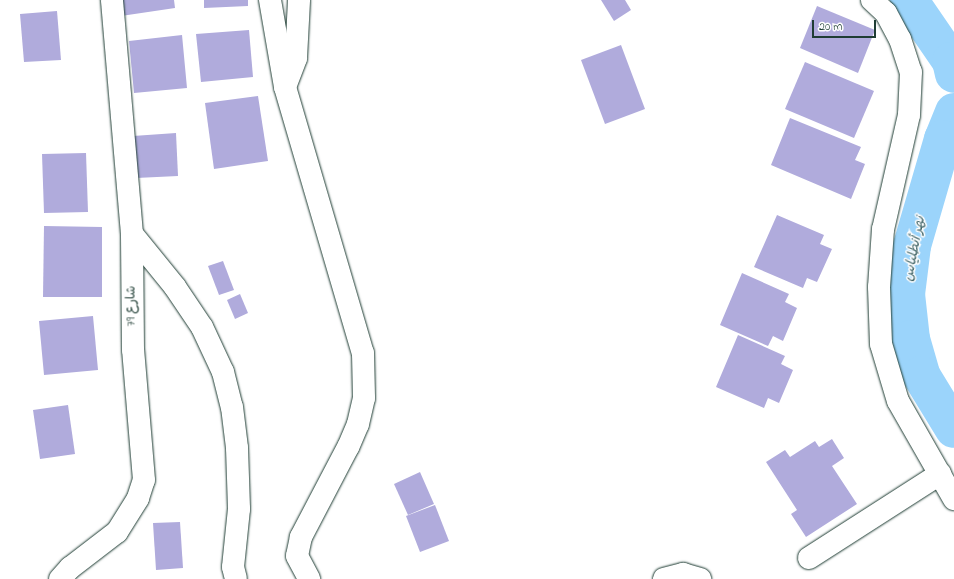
<!DOCTYPE html>
<html>
<head>
<meta charset="utf-8">
<style>
  body { margin:0 }
  #map { position:relative; width:954px; height:579px; overflow:hidden; background:#fff; font-family:"Indie Flower","Playpen Sans Arabic",sans-serif }
  div>[style] { position:absolute }
  .river>* { height:38px; margin:-19px; padding:0 19px; transform-origin:19px; border-radius:19px; background:#9bd4fb }
  .building>* { inset:0; background:#b0abdc }
  .roads { filter:drop-shadow(0 0 1px #1f3d34) drop-shadow(0 0 1px #1f3d34) }
  .street>* { height:22px; margin:-11px; padding:0 11px; transform-origin:11px; border-radius:11px; background:#fff }
  .secondary>* { height:22px; margin:-11px; padding:0 11px; transform-origin:11px; border-radius:11px; background:#fff }
  span { translate:-50% -50%; white-space:nowrap; text-align:center; line-height:1.15; -webkit-text-stroke:3px #fff; paint-order:stroke }
  .street-label { font-size:13px; color:#1f3d34 }
  .water-label { font-size:14px; color:#3e6366; font-style:italic }
  .scale { position:absolute; left:812px; top:20px; width:64px; height:18px; box-sizing:border-box; border:2px solid #1f3d34; border-top:0; padding-left:5px; font-size:12px; line-height:14px; white-space:nowrap; color:#1f3d34; -webkit-text-stroke:3px #fff; paint-order:stroke }
</style>
</head>
<body>
<div id="map">
  <div class="river">
    <i style="left:909px;top:0;width:74px;rotate:55.5deg"></i>
    <i style="left:951px;top:61px;width:13px;rotate:77deg"></i>
    <i style="left:954px;top:112px;width:29px;rotate:112deg"></i>
    <i style="left:943px;top:139px;width:111px;rotate:106.2deg"></i>
    <i style="left:912px;top:246px;width:48px;rotate:97.1deg"></i>
    <i style="left:906px;top:294px;width:45px;rotate:83.7deg"></i>
    <i style="left:911px;top:339px;width:37px;rotate:74deg"></i>
    <i style="left:921px;top:375px;width:63px;rotate:58.6deg"></i>
  </div>
  <div class="building">
    <i style="clip-path:polygon(119px 0,174px 0,175px 8px,121px 16px)"></i>
    <i style="clip-path:polygon(204px 0,248px 0,248px 6px,204px 8px)"></i>
    <i style="clip-path:polygon(601px 0,625px 0,631px 10px,614px 21px)"></i>
    <i style="clip-path:polygon(817px 6px,875px 30px,858px 73px,800px 48px)"></i>
    <i style="clip-path:polygon(57px 11px,61px 60px,24px 62px,20px 14px)"></i>
    <i style="clip-path:polygon(249px 30px,253px 77px,201px 82px,196px 34px)"></i>
    <i style="clip-path:polygon(182px 35px,187px 88px,134px 93px,129px 41px)"></i>
    <i style="clip-path:polygon(621px 45px,645px 109px,605px 124px,581px 60px)"></i>
    <i style="clip-path:polygon(805px 62px,874px 91px,854px 138px,785px 109px)"></i>
    <i style="clip-path:polygon(258px 96px,268px 161px,214px 169px,205px 103px)"></i>
    <i style="clip-path:polygon(790px 118px,861px 147px,855px 160px,865px 164px,851px 199px,771px 165px)"></i>
    <i style="clip-path:polygon(176px 133px,178px 176px,136px 178px,133px 136px)"></i>
    <i style="clip-path:polygon(86px 153px,88px 212px,44px 213px,42px 154px)"></i>
    <i style="clip-path:polygon(777px 215px,824px 235px,820px 244px,832px 249px,817px 282px,807px 278px,803px 288px,754px 267px)"></i>
    <i style="clip-path:polygon(44px 226px,102px 227px,102px 297px,43px 297px)"></i>
    <i style="clip-path:polygon(223px 261px,234px 290px,219px 295px,208px 266px)"></i>
    <i style="clip-path:polygon(742px 273px,789px 294px,785px 302px,797px 308px,783px 341px,773px 336px,768px 346px,720px 325px)"></i>
    <i style="clip-path:polygon(240px 294px,248px 313px,235px 319px,227px 300px)"></i>
    <i style="clip-path:polygon(93px 316px,98px 370px,44px 375px,39px 321px)"></i>
    <i style="clip-path:polygon(738px 335px,785px 356px,781px 364px,793px 370px,779px 403px,768px 398px,764px 408px,716px 387px)"></i>
    <i style="clip-path:polygon(68px 405px,75px 454px,40px 459px,33px 410px)"></i>
    <i style="clip-path:polygon(832px 439px,844px 458px,832px 466px,857px 504px,806px 537px,791px 514px,797px 510px,766px 462px,785px 450px,790px 457px,815px 441px,819px 447px)"></i>
    <i style="clip-path:polygon(420px 472px,434px 504px,408px 515px,394px 484px)"></i>
    <i style="clip-path:polygon(435px 505px,449px 541px,420px 552px,406px 516px)"></i>
    <i style="clip-path:polygon(180px 522px,183px 568px,156px 570px,153px 523px)"></i>
  </div>
  <div class="roads">
    <div class="street">
      <i style="left:872px;top:0;width:19px;rotate:43deg"></i>
      <i style="left:886px;top:13px;width:30px;rotate:62deg"></i>
      <i style="left:900px;top:39px;width:35px;rotate:72deg"></i>
      <i style="left:911px;top:72px;width:43px;rotate:92.7deg"></i>
      <i style="left:909px;top:115px;width:117px;rotate:102.8deg"></i>
      <i style="left:883px;top:229px;width:58px;rotate:93.9deg"></i>
      <i style="left:879px;top:287px;width:57px;rotate:88deg"></i>
      <i style="left:881px;top:344px;width:59px;rotate:73.4deg"></i>
      <i style="left:898px;top:401px;width:113px;rotate:60.3deg"></i>
      <i style="left:132px;top:234px;width:68px;rotate:50.9deg"></i>
      <i style="left:175px;top:287px;width:48px;rotate:56deg"></i>
      <i style="left:202px;top:327px;width:50px;rotate:65deg"></i>
      <i style="left:223px;top:372px;width:36px;rotate:76deg"></i>
      <i style="left:232px;top:407px;width:41px;rotate:83deg"></i>
      <i style="left:237px;top:448px;width:61px;rotate:88.1deg"></i>
      <i style="left:239px;top:509px;width:58px;rotate:95.9deg"></i>
      <i style="left:233px;top:567px;width:12px;rotate:76deg"></i>
      <i style="left:809px;top:558px;width:156px;rotate:-32.7deg"></i>
      <i style="left:60px;top:579px;width:15px;rotate:-48deg"></i>
      <i style="left:70px;top:568px;width:59px;rotate:-37.5deg"></i>
      <i style="left:117px;top:532px;width:40px;rotate:-58deg"></i>
      <i style="left:138px;top:498px;width:19px;rotate:-72deg"></i>
      <i style="left:144px;top:480px;width:130px;rotate:-94.8deg"></i>
      <i style="left:133px;top:350px;width:116px;rotate:-90.5deg"></i>
      <i style="left:132px;top:234px;width:235px;rotate:-94.9deg"></i>
      <i style="left:664px;top:579px;width:20px;rotate:-15deg"></i>
      <i style="left:683px;top:574px;width:18px;rotate:16deg"></i>
    </div>
    <div class="secondary">
      <i style="left:270px;top:0;width:88px;rotate:80.2deg"></i>
      <i style="left:285px;top:87px;width:277px;rotate:73.7deg"></i>
      <i style="left:363px;top:353px;width:45px;rotate:88.7deg"></i>
      <i style="left:364px;top:398px;width:27px;rotate:103deg"></i>
      <i style="left:358px;top:424px;width:25px;rotate:113deg"></i>
      <i style="left:348px;top:447px;width:102px;rotate:117.6deg"></i>
      <i style="left:301px;top:537px;width:19px;rotate:102deg"></i>
      <i style="left:297px;top:556px;width:26px;rotate:62deg"></i>
      <i style="left:285px;top:87px;width:31px;rotate:-69deg"></i>
      <i style="left:296px;top:58px;width:58px;rotate:-87deg"></i>
    </div>
  </div>
  <div class="street-label">
    <span style="left:132px;top:306px;rotate:-90deg">شارع 79</span>
  </div>
  <div class="water-label">
    <span style="left:915px;top:249px;rotate:-79deg">نهر أنطلياس</span>
  </div>
  <div class="scale">20 m</div>
</div>
</body>
</html>
